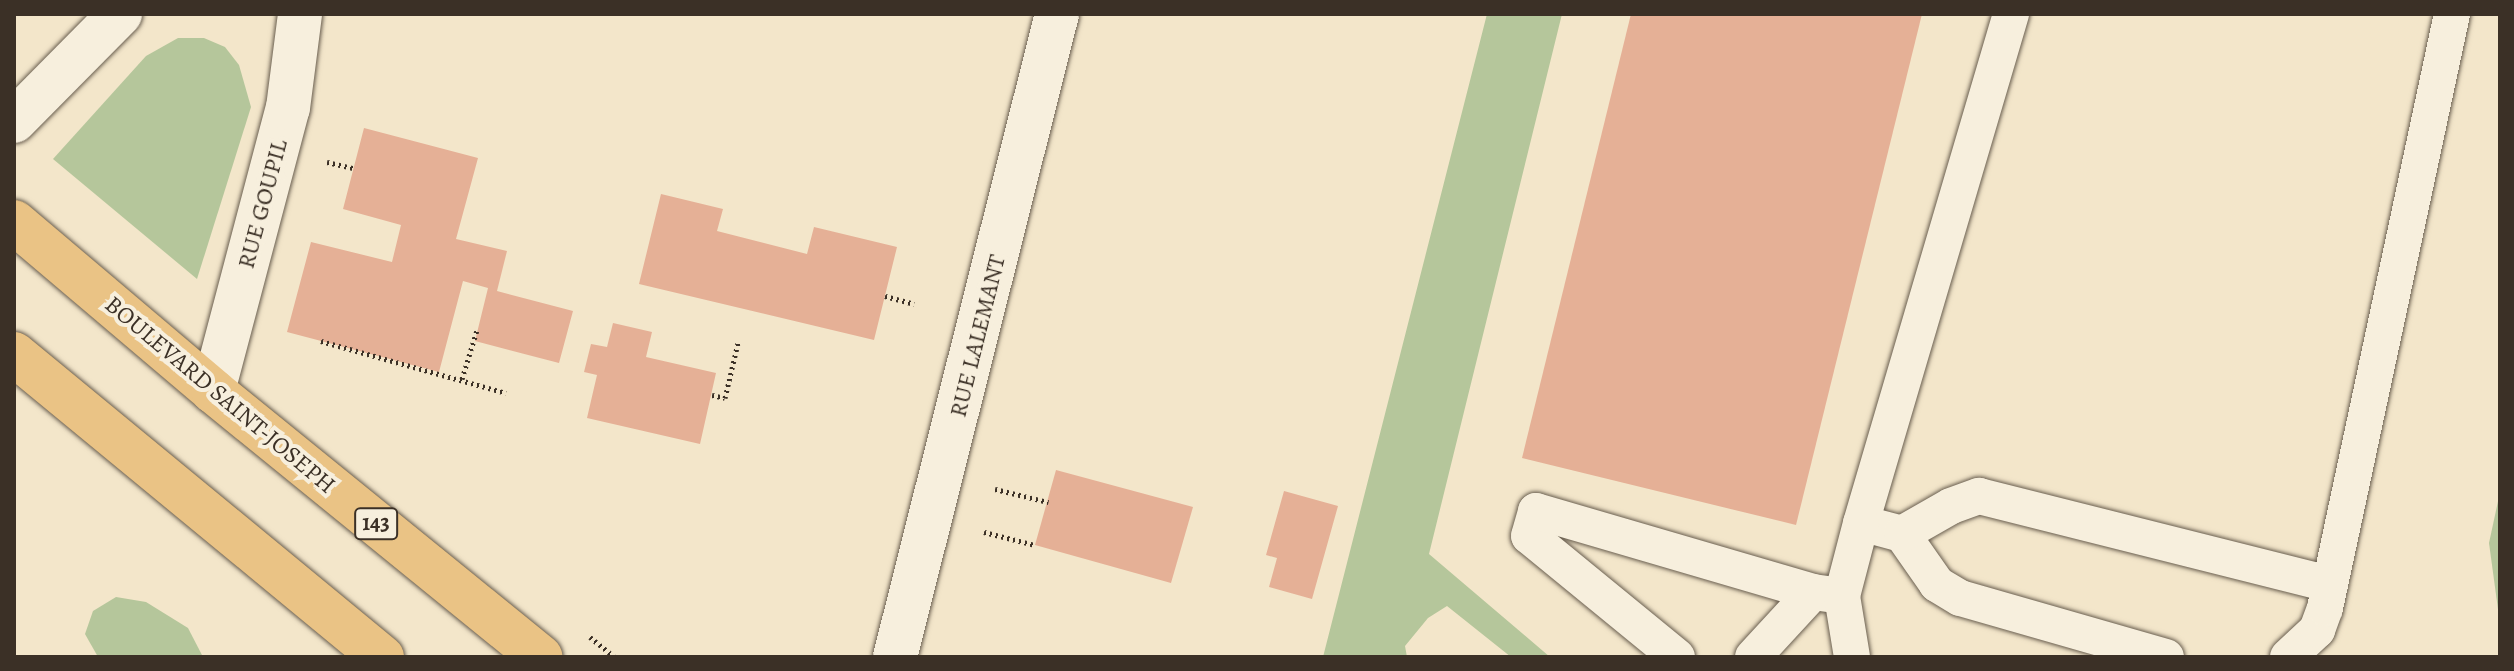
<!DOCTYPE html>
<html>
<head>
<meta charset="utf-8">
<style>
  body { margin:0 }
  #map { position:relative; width:2514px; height:671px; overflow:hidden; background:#f3e6ca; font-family:Alegreya,serif }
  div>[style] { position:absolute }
  .green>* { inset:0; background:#b5c69b }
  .building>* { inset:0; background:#e5b096 }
  .path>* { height:5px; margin-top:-2.5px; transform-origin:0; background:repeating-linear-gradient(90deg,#3b3026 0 2px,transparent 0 6px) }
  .roads { filter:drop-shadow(0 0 2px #695e4f) drop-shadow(0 0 2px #695e4f) }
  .lane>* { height:36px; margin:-18px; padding:0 18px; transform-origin:18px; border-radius:18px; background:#f7efdd }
  .street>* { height:44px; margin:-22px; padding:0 22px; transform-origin:22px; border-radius:22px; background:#f7efdd }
  .primary>* { height:44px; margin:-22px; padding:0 22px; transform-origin:22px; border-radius:22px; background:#eac385 }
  span { translate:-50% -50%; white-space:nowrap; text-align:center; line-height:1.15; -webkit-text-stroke:8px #f7efdd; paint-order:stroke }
  .shield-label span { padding:2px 6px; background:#f7efdd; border:2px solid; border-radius:6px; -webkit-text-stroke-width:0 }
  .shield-label { font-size:22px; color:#3b3026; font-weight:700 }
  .street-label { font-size:24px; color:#3b3026 }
  .frame { position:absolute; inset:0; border:16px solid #3b3026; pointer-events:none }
</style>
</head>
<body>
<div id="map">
  <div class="green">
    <i style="clip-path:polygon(1487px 14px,1562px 14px,1429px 554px,1550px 657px,1511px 657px,1447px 606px,1428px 618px,1405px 646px,1407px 657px,1323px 657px)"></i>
    <i style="clip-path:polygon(178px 38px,204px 38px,225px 47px,239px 65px,251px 107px,197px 279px,53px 159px,146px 56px)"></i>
    <i style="clip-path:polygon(2500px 492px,2500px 624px,2489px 543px)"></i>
    <i style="clip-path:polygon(116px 597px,146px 602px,188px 628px,203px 657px,98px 657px,85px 634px,93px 611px)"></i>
  </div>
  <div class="building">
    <i style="clip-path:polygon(1631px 14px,1922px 14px,1796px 525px,1522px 458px)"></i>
    <i style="clip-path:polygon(364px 128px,478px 158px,456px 239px,507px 251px,497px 291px,573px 311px,559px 363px,475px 341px,488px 288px,463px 281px,439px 372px,287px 332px,311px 242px,392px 262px,401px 225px,343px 209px)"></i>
    <i style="clip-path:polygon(661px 194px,723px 209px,717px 231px,807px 254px,814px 227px,897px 247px,874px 340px,639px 284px)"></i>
    <i style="clip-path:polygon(613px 323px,652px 332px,646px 357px,716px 373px,700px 444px,587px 418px,597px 375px,584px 372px,591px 344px,607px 347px)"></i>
    <i style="clip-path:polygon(1056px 470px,1193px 507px,1171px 583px,1035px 545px)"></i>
    <i style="clip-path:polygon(1284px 491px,1338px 506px,1312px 599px,1269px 587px,1277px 558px,1266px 555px)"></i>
  </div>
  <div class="path">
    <i style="left:327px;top:162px;width:27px;rotate:13deg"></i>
    <i style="left:885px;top:296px;width:30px;rotate:15deg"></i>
    <i style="left:321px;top:341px;width:192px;rotate:15.7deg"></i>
    <i style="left:462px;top:379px;width:51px;rotate:-73deg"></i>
    <i style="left:712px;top:395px;width:13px;rotate:13deg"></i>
    <i style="left:725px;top:398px;width:57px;rotate:-76.7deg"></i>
    <i style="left:995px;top:489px;width:55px;rotate:13.8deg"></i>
    <i style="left:984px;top:532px;width:53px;rotate:14.3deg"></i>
    <i style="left:590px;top:637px;width:32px;rotate:39deg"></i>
  </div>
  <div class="roads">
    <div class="lane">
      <i style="left:1902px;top:534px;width:42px;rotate:-165deg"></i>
      <i style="left:1861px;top:523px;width:531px;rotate:-73.58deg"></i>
      <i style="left:1677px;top:657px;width:191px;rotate:-140.7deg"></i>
      <i style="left:1529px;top:536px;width:26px;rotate:-74deg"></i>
      <i style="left:1536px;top:511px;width:289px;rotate:16.3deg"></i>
      <i style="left:1813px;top:592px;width:29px;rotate:8deg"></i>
      <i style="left:1753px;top:657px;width:88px;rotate:-47.3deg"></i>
      <i style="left:1852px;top:657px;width:62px;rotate:-99.3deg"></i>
      <i style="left:1842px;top:596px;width:75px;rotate:-75.4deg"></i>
      <i style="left:2166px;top:657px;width:214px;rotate:-164deg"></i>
      <i style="left:1960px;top:598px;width:27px;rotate:-149deg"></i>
      <i style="left:1937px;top:584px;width:61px;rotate:-125deg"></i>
      <i style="left:1902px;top:534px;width:56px;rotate:-29.7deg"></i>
      <i style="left:1951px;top:506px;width:30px;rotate:-20deg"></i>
      <i style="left:1979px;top:496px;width:362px;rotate:14.1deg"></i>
      <i style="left:2288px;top:657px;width:40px;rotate:-43deg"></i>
      <i style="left:2317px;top:630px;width:23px;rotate:-70deg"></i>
      <i style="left:2325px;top:608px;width:607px;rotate:-77.93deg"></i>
    </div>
    <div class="street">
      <i style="left:14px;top:121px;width:151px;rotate:-45.3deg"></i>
      <i style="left:213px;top:391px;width:293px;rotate:-75.2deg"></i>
      <i style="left:288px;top:108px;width:95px;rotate:-82.7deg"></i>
      <i style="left:895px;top:657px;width:663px;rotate:-75.86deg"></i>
    </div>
    <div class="primary">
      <i style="left:14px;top:222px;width:261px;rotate:40.3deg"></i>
      <i style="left:213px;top:391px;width:422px;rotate:39.1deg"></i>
      <i style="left:14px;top:354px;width:477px;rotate:39.5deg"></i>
    </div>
  </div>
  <div class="shield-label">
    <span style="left:376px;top:524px">143</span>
  </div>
  <div class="street-label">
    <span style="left:263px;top:204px;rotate:-75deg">RUE GOUPIL</span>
    <span style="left:978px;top:336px;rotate:-76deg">RUE LALEMANT</span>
    <span style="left:220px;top:395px;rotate:40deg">BOULEVARD SAINT-JOSEPH</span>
  </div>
  <div class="frame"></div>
</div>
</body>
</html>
